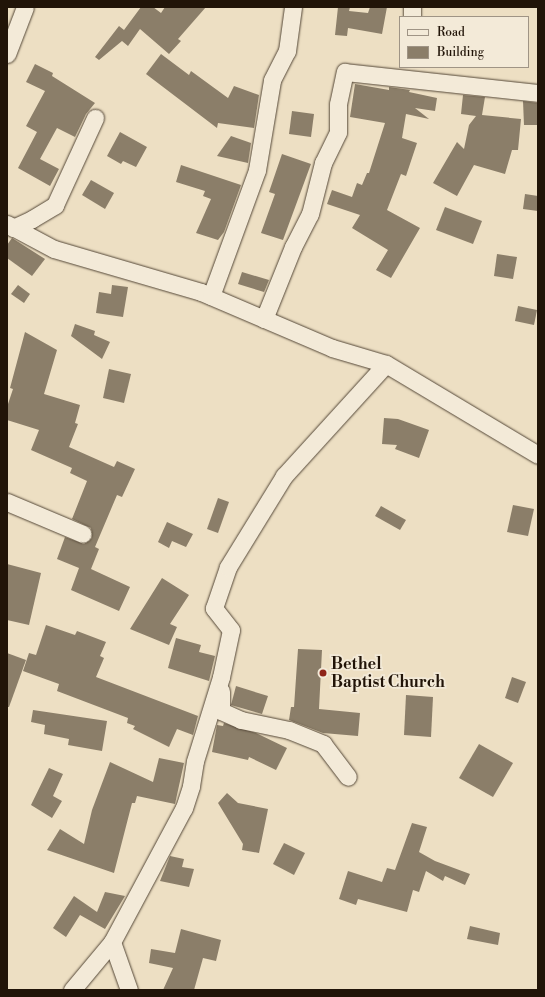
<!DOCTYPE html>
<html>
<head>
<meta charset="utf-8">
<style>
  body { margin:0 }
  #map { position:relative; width:545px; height:997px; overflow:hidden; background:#eddfc3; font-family:"Libre Bodoni",serif }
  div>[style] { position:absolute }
  .building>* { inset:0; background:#8b7e69 }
  .roads { filter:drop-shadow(0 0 1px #544737) drop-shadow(0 0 1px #544737) }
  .street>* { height:17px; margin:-8.5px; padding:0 8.5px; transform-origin:8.5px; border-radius:8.5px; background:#f3ead8 }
  .dots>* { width:11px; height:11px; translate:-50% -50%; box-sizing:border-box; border:2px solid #f3ead8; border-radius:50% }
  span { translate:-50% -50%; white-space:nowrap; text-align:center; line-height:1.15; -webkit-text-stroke:3.5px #f3ead8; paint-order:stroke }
  .poi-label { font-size:16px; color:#211408; font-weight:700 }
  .left { translate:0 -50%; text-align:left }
  .frame { position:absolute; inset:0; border:8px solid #211408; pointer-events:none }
  .legend { position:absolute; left:399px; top:16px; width:130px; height:52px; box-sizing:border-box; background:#f3ead8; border:1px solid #9f9485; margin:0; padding:5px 7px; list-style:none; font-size:12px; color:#211408 }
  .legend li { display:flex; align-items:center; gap:8px; height:20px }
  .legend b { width:20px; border:1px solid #9f9485 }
</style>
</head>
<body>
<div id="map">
  <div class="building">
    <i style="clip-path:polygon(141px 7px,153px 7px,161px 13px,165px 7px,206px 7px,178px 39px,181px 41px,169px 54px,140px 29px,128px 46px,122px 41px,99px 60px,95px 57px,119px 26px,124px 30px)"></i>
    <i style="clip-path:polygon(338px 7px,350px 7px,349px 11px,368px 13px,370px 7px,387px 7px,382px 34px,348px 28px,347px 36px,335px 35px)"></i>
    <i style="clip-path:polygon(161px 54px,189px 75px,191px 71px,228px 98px,234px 86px,259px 95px,254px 128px,218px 123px,217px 128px,146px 74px)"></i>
    <i style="clip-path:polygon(35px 64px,53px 73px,52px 76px,95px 103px,86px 114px,75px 137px,57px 128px,40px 159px,59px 169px,50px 186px,18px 168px,37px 132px,26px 126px,45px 91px,26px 82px)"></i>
    <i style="clip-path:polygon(355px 84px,389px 90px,389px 87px,410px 90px,409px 92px,437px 98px,435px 111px,415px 108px,429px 119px,406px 114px,402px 138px,417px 143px,406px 176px,401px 174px,387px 210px,420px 228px,391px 278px,376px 270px,388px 250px,352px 228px,360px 215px,327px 204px,332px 190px,352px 197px,357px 183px,362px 185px,367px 173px,369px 173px,385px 123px,350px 117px)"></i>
    <i style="clip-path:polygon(463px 95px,485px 97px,482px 115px,521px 119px,518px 150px,512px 150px,505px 174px,474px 165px,457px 196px,433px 183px,457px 142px,464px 149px,469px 125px,476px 116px,461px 114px)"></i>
    <i style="clip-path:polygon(523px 101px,538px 103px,538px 125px,524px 125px)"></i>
    <i style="clip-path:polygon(292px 111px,314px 114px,311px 137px,289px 134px)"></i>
    <i style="clip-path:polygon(120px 132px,147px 147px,136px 167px,123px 161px,121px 164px,107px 156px)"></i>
    <i style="clip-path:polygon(231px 136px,251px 143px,248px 163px,217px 156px)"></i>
    <i style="clip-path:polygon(282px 154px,311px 164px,283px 240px,261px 233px,275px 194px,269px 192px)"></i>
    <i style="clip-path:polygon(181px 165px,241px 185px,224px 232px,218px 240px,196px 233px,211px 199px,203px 196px,205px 191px,176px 182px)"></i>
    <i style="clip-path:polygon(91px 180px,114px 193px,105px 209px,82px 195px)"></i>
    <i style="clip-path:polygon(525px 194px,538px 196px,538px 211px,523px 209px)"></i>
    <i style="clip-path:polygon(445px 207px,482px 221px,473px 244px,436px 230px)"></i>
    <i style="clip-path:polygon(12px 238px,45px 259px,32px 276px,7px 258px,7px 245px)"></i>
    <i style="clip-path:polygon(497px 254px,517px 257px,513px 279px,494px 276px)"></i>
    <i style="clip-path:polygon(242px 272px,269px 280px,264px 292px,238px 284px)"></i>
    <i style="clip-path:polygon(18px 285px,30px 294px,24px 303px,11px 294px)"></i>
    <i style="clip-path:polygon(112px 285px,128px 287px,123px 317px,96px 313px,99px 292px,111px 294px)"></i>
    <i style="clip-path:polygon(518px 306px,537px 310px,534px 325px,515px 321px)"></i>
    <i style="clip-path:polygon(75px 324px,95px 331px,94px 335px,110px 342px,102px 359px,71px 336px)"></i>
    <i style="clip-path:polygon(25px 332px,57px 350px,44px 394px,80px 405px,75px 423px,78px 424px,69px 447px,114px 467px,117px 461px,135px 469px,122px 497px,117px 495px,95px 547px,99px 549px,91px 569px,130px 587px,119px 611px,71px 590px,79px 568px,57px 559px,65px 537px,84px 544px,92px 538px,91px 528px,72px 519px,87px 481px,70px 473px,72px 468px,31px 450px,39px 430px,7px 420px,7px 407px,13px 389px,10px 388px)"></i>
    <i style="clip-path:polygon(109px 369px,131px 374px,124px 403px,103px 398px)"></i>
    <i style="clip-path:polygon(384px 418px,398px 419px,429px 430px,419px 458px,395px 449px,397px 445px,382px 444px)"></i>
    <i style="clip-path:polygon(218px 498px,229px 502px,218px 533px,207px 529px)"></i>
    <i style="clip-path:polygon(513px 505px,534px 509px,528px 536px,507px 532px)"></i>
    <i style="clip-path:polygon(381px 506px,406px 520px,400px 530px,375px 516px)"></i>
    <i style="clip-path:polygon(167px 522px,193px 534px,186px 547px,172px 541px,169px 548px,158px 542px)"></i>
    <i style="clip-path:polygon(7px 564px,41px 573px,29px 625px,7px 620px)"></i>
    <i style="clip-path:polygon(162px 578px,189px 595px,170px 624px,177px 627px,169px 645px,130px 629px)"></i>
    <i style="clip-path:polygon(46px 625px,75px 635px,77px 631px,106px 642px,100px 656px,104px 658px,96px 677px,198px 716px,193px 735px,177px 729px,169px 747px,133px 729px,135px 726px,127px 723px,128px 718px,57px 691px,59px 684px,23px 671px,29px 653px,36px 655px)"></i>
    <i style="clip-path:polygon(176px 638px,201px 645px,199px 652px,215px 656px,209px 681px,168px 668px)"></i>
    <i style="clip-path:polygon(298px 649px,322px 650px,319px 709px,360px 713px,358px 736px,323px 733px,289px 720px,291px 707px,294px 707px)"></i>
    <i style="clip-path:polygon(7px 653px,26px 660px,9px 707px,7px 707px)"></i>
    <i style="clip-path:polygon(512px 677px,526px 682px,518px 703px,505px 698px)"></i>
    <i style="clip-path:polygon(236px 686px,268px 696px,262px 714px,231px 705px)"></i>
    <i style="clip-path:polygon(406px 695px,433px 697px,431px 737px,404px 735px)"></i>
    <i style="clip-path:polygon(33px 710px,107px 721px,102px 751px,68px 745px,69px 739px,44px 734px,45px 725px,31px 722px)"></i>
    <i style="clip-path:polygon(224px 723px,256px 733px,287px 748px,276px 770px,249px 757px,248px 760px,212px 752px,217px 725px,223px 726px)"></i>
    <i style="clip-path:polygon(479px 744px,513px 763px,493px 797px,459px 778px)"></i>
    <i style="clip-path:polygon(159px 758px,184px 763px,175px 804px,137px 796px,135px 803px,132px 803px,114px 873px,47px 850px,60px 829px,84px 844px,92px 810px,110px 762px,153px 782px)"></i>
    <i style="clip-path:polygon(49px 768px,63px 774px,53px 796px,62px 801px,52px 818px,31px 805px)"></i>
    <i style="clip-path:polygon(227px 793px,238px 803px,268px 809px,259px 853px,242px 850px,243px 844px,218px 803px)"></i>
    <i style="clip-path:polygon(412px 823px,427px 827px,419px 852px,435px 861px,470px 874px,465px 885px,445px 876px,443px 881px,426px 871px,419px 892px,413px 890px,407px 912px,358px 899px,356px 905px,339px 899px,348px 871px,382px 882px,387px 868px,395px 870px)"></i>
    <i style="clip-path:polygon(284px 843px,305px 853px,294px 875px,273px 864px)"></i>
    <i style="clip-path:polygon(170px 856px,184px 859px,182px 867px,194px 869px,189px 887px,160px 881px)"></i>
    <i style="clip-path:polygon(105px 892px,125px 896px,105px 929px,80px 915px,66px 937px,53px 928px,74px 896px,97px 912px)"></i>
    <i style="clip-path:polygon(470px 926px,500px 933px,498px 945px,467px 939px)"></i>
    <i style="clip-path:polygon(181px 929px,221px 940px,216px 961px,203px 958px,194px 990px,163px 990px,173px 968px,149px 963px,151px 949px,175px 953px)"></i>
  </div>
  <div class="roads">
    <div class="street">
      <i style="left:412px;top:7px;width:10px;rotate:90deg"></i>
      <i style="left:7px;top:54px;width:50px;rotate:-69deg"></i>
      <i style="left:7px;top:224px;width:53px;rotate:28deg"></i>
      <i style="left:54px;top:249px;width:153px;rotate:16.3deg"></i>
      <i style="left:201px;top:292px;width:142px;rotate:23.1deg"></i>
      <i style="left:332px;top:348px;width:56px;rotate:16.5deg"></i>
      <i style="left:386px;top:364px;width:177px;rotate:30.9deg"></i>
      <i style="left:13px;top:228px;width:21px;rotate:-25deg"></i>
      <i style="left:32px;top:219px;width:27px;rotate:-31deg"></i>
      <i style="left:55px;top:205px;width:96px;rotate:-65.3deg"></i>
      <i style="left:211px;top:296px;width:134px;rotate:-69.9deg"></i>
      <i style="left:257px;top:170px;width:91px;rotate:-80.5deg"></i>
      <i style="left:272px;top:80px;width:33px;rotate:-63deg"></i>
      <i style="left:287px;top:51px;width:44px;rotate:-82.2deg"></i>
      <i style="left:264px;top:319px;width:78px;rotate:-68.1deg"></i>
      <i style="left:293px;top:247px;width:37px;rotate:-63deg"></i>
      <i style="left:310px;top:214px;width:53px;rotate:-75.7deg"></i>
      <i style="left:323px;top:163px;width:34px;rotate:-64deg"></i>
      <i style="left:338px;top:132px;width:28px;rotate:-90deg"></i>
      <i style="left:338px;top:104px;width:33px;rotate:-78deg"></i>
      <i style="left:345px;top:72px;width:194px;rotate:6.2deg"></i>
      <i style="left:7px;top:502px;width:82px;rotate:22.8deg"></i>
      <i style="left:221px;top:691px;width:20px;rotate:90deg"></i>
      <i style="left:221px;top:711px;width:22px;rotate:24deg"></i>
      <i style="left:241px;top:720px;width:49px;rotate:11.8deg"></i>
      <i style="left:289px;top:730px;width:37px;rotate:22deg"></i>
      <i style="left:323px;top:744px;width:41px;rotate:52.9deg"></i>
      <i style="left:72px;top:990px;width:62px;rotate:-50.2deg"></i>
      <i style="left:129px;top:990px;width:51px;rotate:-109.5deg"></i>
      <i style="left:112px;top:942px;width:152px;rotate:-61.8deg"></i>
      <i style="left:184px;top:808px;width:23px;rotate:-72deg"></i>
      <i style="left:191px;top:786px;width:25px;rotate:-81deg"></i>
      <i style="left:195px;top:761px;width:88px;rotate:-72.8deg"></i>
      <i style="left:221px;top:677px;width:48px;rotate:-78deg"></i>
      <i style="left:231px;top:630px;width:28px;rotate:-128deg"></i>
      <i style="left:214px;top:608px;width:43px;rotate:-71.1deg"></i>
      <i style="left:228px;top:567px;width:107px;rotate:-58.4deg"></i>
      <i style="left:284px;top:476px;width:151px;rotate:-47.7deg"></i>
    </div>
  </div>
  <div class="dots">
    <i style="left:323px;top:673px;background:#8f2418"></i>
  </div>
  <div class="poi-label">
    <span class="left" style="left:331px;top:673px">Bethel<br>Baptist Church</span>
  </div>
  <div class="frame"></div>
  <ul class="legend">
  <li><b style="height:5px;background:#f3ead8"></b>Road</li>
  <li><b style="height:11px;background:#8b7e69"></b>Building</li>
  </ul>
</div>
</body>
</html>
